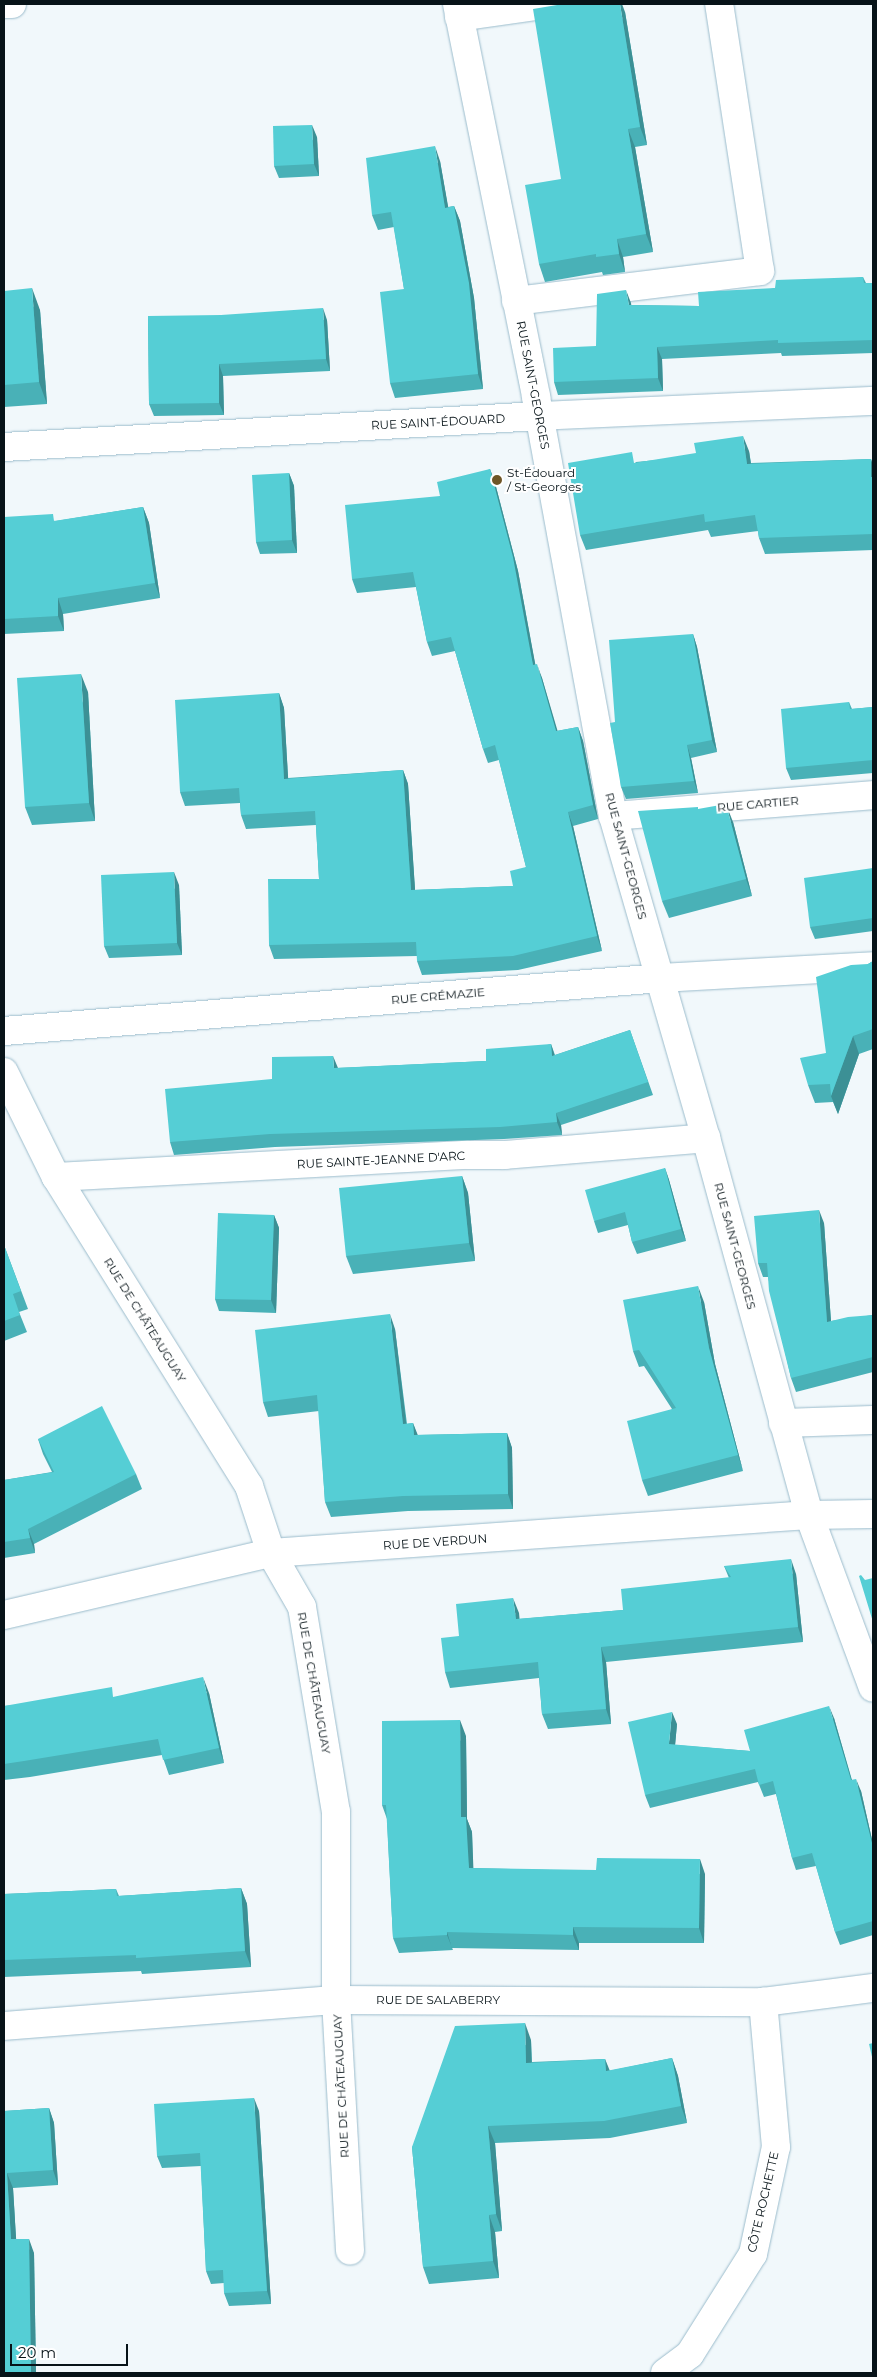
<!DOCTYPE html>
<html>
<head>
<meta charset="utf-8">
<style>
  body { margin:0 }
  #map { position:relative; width:877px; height:2377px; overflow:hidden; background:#f1f8fb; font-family:Montserrat,sans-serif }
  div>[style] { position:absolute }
  .roads { filter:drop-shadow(0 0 1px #9bbccc) drop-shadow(0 0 1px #9bbccc) }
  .street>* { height:28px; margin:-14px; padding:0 14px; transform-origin:14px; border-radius:14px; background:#fff }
  .secondary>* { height:28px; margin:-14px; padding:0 14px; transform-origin:14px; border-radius:14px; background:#fff }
  .wall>* { inset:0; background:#49b1b7 }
  .shaded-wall>* { inset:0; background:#3c9095 }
  .building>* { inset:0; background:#55ced5 }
  .dots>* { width:14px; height:14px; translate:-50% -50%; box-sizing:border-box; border:2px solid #fff; border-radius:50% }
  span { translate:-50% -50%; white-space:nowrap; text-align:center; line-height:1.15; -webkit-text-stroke:4px #fff; paint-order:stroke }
  .street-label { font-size:12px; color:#071318 }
  .poi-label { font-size:12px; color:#071318 }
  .left { translate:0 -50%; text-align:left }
  .frame { position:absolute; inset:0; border:5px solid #071318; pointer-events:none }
  .scale { position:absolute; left:10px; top:2344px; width:118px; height:22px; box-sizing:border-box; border:2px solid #071318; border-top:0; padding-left:6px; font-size:15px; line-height:18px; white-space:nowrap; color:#071318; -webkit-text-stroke:4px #fff; paint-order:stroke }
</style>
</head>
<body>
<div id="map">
  <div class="roads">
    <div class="street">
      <i style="left:4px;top:4px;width:8px"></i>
      <i style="left:459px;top:17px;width:91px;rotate:-8.2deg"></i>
      <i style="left:516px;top:301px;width:246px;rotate:-7deg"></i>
      <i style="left:760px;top:271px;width:270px;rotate:-98.7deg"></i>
      <i style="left:4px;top:447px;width:536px;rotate:-3.32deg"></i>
      <i style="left:539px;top:416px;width:334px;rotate:-2.6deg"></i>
      <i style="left:613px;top:816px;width:261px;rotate:-4.6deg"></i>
      <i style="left:4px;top:1031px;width:659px;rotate:-4.61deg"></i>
      <i style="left:661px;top:978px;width:212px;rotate:-3.2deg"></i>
      <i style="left:4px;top:1072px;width:117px;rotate:63.7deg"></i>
      <i style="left:56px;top:1177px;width:364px;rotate:58deg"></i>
      <i style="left:249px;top:1486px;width:71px;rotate:71.8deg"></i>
      <i style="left:271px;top:1553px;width:62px;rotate:60.1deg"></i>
      <i style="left:302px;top:1607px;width:208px;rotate:80.6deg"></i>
      <i style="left:336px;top:1812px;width:188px;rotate:90deg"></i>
      <i style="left:336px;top:2000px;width:251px;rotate:86.8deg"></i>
      <i style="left:56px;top:1177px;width:412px;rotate:-3.1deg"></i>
      <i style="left:467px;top:1155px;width:38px"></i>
      <i style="left:505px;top:1155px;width:202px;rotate:-4.8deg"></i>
      <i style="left:783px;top:1423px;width:90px;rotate:-1.9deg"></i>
      <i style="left:4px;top:1615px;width:274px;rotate:-13.1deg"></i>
      <i style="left:271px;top:1553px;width:539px;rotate:-4.04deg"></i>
      <i style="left:809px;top:1515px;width:64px;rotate:-0.9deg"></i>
      <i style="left:4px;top:2026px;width:333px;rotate:-4.5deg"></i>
      <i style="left:336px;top:2000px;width:427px;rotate:0.3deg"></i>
      <i style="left:763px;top:2002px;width:111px;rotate:-7.3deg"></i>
      <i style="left:665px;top:2373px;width:31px;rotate:-37deg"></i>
      <i style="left:690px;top:2354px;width:118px;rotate:-57.8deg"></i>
      <i style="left:753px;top:2254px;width:109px;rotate:-77.9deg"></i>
      <i style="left:776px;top:2147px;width:146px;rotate:-95.1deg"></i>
    </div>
    <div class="secondary">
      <i style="left:457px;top:4px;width:401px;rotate:78.6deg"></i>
      <i style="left:536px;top:397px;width:426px;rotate:79.6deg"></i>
      <i style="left:613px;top:816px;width:335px;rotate:73.9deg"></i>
      <i style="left:706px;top:1138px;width:391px;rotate:74.7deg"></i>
      <i style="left:809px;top:1515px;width:184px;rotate:69.7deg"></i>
    </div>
  </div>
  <div class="wall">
    <i style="clip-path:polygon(625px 12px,647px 145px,635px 147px,653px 252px,623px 257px,625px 272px,603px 275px,602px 272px,545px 282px,539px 264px,561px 179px)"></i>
    <i style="clip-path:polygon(317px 137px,319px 176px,279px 178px,274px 166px)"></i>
    <i style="clip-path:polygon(440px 161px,448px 207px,454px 206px,460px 221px,474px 298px,483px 389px,395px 398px,390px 383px,404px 289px,394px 227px,378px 230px,372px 215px)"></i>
    <i style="clip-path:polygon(863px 277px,866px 283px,873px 283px,873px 353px,782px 356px,781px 353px,662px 359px,663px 391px,558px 395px,554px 382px,596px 346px,631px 303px,631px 305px,699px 306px,775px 288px)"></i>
    <i style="clip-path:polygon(4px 291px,40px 310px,47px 404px,4px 407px)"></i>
    <i style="clip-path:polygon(148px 316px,327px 320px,330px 371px,223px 376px,224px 415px,154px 416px,149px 404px)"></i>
    <i style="clip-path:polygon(749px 451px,751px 463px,871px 459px,873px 466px,873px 550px,765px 554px,759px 538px,758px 531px,711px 537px,708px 530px,586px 550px,580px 535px,636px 462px)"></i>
    <i style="clip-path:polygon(490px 469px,495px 483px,518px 571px,535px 664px,542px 678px,557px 731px,578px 727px,583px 741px,598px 819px,573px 826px,602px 951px,518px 970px,422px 975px,417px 961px,417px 956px,274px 959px,269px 945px,319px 879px,316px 825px,246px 829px,241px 815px,240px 803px,185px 806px,180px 792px,279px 693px,284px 708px,288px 778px,403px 770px,408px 784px,415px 890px,513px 886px,526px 867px,499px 760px,488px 763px,483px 749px,455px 651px,432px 656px,427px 642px,416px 587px,357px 593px,352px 579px,440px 496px)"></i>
    <i style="clip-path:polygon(289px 473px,294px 486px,297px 553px,260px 554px,256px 542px)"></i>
    <i style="clip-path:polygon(143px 507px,149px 523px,160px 598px,63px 614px,64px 631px,4px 634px,4px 517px,56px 521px)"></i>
    <i style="clip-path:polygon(693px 634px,697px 647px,717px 752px,691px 758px,698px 793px,626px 799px,621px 787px,615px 722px)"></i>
    <i style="clip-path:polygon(88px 692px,95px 821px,32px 825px,25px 807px)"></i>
    <i style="clip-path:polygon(849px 702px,852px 709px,873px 707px,873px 773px,791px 780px,786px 768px)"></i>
    <i style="clip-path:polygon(733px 822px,752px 896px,669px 918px,662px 901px)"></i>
    <i style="clip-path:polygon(873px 868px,873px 931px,815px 939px,810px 927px)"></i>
    <i style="clip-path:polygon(179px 885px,182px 955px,109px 958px,104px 946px)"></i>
    <i style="clip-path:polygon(873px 961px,873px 1049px,859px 1054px,838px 1114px,833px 1102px,815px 1103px,808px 1085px,826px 1053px,868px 964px)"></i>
    <i style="clip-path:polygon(630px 1030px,653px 1095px,561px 1125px,562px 1135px,504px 1139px,275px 1147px,174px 1155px,170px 1142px,272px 1079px,338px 1068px,486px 1061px,551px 1044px,555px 1055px)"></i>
    <i style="clip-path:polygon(665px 1168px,669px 1180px,686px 1241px,637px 1254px,632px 1242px,628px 1225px,598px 1233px,594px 1221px)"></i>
    <i style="clip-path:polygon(462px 1176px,468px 1193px,475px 1261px,353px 1274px,346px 1256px)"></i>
    <i style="clip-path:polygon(274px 1215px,279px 1228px,276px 1313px,219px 1311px,215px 1299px)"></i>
    <i style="clip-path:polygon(824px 1223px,831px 1321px,873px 1315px,873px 1372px,796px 1392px,791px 1378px,768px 1277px,763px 1277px,758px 1263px)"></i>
    <i style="clip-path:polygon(4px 1245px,28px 1309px,19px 1312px,27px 1332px,4px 1341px)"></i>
    <i style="clip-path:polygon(704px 1302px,715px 1364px,743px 1471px,648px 1496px,642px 1480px,672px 1409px,644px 1366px,639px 1367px,633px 1351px)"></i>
    <i style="clip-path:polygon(395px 1329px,407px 1424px,413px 1423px,417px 1435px,507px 1433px,512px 1448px,513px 1509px,408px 1511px,331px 1517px,325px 1502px,319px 1411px,268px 1417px,263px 1402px)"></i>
    <i style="clip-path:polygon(38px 1439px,136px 1474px,142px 1489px,34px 1544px,35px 1553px,4px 1558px,4px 1480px,52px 1472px,43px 1454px)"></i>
    <i style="clip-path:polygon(724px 1566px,796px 1574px,803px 1642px,606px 1662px,611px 1724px,548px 1729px,542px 1714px,539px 1678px,450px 1688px,445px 1672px,459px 1636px,519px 1613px,519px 1619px,623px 1610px,729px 1578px)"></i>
    <i style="clip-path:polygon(209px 1693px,224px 1763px,169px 1775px,162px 1755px,30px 1777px,4px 1780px,4px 1706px,115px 1697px)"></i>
    <i style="clip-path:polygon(834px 1718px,852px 1780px,861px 1791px,873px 1844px,873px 1935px,840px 1945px,835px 1932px,816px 1866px,796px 1870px,792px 1858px,776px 1794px,764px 1797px,758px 1782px,650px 1808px,645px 1795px,677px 1724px,675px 1745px,750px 1751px)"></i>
    <i style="clip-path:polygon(466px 1736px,467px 1819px,472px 1832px,473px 1868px,705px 1874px,704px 1943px,579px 1943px,579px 1950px,452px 1948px,453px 1950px,399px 1953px,393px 1938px,387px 1819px,382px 1805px)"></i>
    <i style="clip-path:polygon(241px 1888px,247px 1904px,251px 1967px,142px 1974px,141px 1971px,4px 1977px,4px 1894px,116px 1889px,119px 1896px)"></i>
    <i style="clip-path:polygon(531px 2040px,532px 2062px,605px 2059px,609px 2071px,672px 2058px,678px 2076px,687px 2123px,610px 2138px,495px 2143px,502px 2231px,495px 2232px,499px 2278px,429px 2284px,423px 2267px,412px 2147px)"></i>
    <i style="clip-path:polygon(49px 2108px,54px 2123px,58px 2185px,13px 2188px,16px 2239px,34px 2253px,36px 2373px,4px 2373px,4px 2111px)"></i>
    <i style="clip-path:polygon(259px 2111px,271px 2304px,229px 2306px,224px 2293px,224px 2283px,211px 2284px,206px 2271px,201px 2166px,162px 2168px,157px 2156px)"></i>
  </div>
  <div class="shaded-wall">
    <i style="clip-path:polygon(620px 4px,622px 4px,625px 12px,647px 145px,640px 127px)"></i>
    <i style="clip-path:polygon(312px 125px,317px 137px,319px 176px,314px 164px)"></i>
    <i style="clip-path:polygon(628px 129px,635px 147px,653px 252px,646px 234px)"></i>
    <i style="clip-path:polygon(435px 146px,440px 161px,451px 223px,445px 208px)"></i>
    <i style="clip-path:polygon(454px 206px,460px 221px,474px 298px,483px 389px,478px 374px)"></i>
    <i style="clip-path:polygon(617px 239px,623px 257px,625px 272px,619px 254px)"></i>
    <i style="clip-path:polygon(32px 288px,40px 310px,47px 404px,39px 382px)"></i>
    <i style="clip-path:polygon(626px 290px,631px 303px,633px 317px,629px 305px)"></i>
    <i style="clip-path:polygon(323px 308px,327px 320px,330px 371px,326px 359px)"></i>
    <i style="clip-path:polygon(657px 347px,662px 359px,663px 391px,658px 378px)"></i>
    <i style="clip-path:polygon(219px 364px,223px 376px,224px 415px,219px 403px)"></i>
    <i style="clip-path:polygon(743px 436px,749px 451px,753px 479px,747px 464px)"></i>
    <i style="clip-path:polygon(871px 459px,873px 466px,873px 482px,871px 477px)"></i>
    <i style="clip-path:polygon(490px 469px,495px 483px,518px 571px,538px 679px,533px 665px)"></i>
    <i style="clip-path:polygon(289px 473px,294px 486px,297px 553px,292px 540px)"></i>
    <i style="clip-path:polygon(143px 507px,149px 523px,160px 598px,155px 583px)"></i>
    <i style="clip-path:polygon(58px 598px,63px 614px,64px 631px,58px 616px)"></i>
    <i style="clip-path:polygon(693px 634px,697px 647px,717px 752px,712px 740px)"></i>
    <i style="clip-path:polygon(537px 664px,542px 678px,562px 746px,556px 731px)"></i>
    <i style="clip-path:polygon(81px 674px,88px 692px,95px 821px,89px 803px)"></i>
    <i style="clip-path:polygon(279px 693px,284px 708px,289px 793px,284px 779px)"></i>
    <i style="clip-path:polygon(578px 727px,583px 741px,598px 819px,593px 805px)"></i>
    <i style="clip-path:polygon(687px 745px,691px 758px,698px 793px,694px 781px)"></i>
    <i style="clip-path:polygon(403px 770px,408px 784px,416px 904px,411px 890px)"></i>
    <i style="clip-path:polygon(726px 804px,733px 822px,752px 896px,746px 879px)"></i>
    <i style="clip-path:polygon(568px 812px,573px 826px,602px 951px,597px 936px)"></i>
    <i style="clip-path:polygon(174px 872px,179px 885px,182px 955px,177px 943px)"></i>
    <i style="clip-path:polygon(853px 1036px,859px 1054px,838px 1114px,831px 1096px)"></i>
    <i style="clip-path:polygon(551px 1044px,555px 1057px,552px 1056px)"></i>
    <i style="clip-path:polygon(333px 1056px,338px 1068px,334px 1068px)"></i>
    <i style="clip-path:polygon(556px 1113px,561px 1125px,562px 1135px,557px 1122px)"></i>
    <i style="clip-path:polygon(665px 1168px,669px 1180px,686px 1241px,681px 1229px)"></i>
    <i style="clip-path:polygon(462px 1176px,468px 1193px,475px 1261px,469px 1243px)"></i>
    <i style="clip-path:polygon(819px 1210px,824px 1223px,832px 1336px,827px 1322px)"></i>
    <i style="clip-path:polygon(274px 1215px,279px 1228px,276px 1313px,271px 1300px)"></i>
    <i style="clip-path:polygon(698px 1286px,704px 1302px,715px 1364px,743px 1471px,738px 1455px,709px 1348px)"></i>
    <i style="clip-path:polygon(390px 1314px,395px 1329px,408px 1439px,403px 1424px)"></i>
    <i style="clip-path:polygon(413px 1423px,419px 1438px,414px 1435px)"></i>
    <i style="clip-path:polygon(507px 1433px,512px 1448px,513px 1509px,508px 1494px)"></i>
    <i style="clip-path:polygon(28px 1529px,34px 1544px,35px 1553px,30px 1538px)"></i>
    <i style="clip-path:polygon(791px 1559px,796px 1574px,803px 1642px,798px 1627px)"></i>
    <i style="clip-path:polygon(513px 1598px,519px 1613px,521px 1634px,516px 1619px)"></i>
    <i style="clip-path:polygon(601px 1647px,606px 1662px,611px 1724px,606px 1709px)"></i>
    <i style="clip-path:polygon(203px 1677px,209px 1693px,224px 1763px,219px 1748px)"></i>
    <i style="clip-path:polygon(829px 1706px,834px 1718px,855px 1792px,851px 1780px)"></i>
    <i style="clip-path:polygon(672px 1712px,677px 1724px,674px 1757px,669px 1744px)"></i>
    <i style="clip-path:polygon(460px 1720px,466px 1736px,467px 1819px,472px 1832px,474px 1884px,469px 1868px,461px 1817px)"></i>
    <i style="clip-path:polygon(856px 1779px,861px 1791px,873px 1844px,873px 1849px)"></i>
    <i style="clip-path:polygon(700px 1859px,705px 1874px,704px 1943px,699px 1928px)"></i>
    <i style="clip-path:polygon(241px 1888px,247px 1904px,251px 1967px,245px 1951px)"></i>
    <i style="clip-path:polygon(573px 1927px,579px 1943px,579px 1950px,573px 1935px)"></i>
    <i style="clip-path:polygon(447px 1932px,452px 1948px,453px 1950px,447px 1935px)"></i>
    <i style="clip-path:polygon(525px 2023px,531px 2040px,532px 2080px,526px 2063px)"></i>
    <i style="clip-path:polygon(672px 2058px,678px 2076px,687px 2123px,681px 2106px)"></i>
    <i style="clip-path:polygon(605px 2059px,612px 2076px,606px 2071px)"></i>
    <i style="clip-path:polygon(254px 2098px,259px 2111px,271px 2304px,267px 2291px)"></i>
    <i style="clip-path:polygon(49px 2108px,54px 2123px,58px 2185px,53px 2170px)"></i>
    <i style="clip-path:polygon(488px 2126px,495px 2143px,502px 2231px,496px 2214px)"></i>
    <i style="clip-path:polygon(7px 2173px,13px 2188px,17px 2253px,11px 2239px)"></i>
    <i style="clip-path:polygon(489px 2215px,495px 2232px,499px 2278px,493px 2261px)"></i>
    <i style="clip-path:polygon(29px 2239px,34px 2253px,36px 2373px,31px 2373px)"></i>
  </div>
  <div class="building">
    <i style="clip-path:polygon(563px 4px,620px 4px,640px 127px,628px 129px,646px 234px,617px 239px,619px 254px,596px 257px,596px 254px,539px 264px,525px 185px,561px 179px,533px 9px)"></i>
    <i style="clip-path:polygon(312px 125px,314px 164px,274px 166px,273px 126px)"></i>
    <i style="clip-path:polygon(435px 146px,445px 208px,454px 206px,469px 283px,478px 374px,390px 383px,380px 292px,404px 289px,391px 212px,372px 215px,366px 158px)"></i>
    <i style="clip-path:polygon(863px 277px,864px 283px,873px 283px,873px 340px,778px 343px,778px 340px,657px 347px,658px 378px,554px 382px,553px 348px,596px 346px,597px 294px,626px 290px,629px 305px,699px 306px,698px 292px,775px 288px,776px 280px)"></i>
    <i style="clip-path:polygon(32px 288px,39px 382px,4px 385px,4px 291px)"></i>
    <i style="clip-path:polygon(323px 308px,326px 359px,219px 364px,219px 403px,149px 404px,148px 316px,221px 315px)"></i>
    <i style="clip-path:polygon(743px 436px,747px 464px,871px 459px,871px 477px,873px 477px,873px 534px,759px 538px,755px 515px,705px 522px,704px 514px,580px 535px,568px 463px,632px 452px,634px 463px,696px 453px,694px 443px)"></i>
    <i style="clip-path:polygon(490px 469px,513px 557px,533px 665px,537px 664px,556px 731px,578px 727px,593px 805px,568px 812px,597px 936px,513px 956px,417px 961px,416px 942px,269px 945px,268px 879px,319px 879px,315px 811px,241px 815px,239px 788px,180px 792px,175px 700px,279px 693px,284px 779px,403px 770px,411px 890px,513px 886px,510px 871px,526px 867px,495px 745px,483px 749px,451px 637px,427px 642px,413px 572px,352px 579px,345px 505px,440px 496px,437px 482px)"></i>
    <i style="clip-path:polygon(289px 473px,292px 540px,256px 542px,252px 475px)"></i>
    <i style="clip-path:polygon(143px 507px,155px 583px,58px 598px,58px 616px,4px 619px,4px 517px,53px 514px,54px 521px)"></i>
    <i style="clip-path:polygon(693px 634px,712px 740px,687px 745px,694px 781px,621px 787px,610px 723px,615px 722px,609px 640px)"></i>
    <i style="clip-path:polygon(81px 674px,89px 803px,25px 807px,17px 678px)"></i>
    <i style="clip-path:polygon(849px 702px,850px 709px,873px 707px,873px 760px,786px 768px,781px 709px)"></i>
    <i style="clip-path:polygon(726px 804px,746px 879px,662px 901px,638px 811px,698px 807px,698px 809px)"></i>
    <i style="clip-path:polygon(873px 868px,873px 918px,810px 927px,804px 878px)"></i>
    <i style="clip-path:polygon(174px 872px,177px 943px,104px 946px,101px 875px)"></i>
    <i style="clip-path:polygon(873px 961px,873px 1029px,853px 1036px,831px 1096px,830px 1084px,808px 1085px,800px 1058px,826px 1053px,816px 977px,851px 965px,868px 964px)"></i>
    <i style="clip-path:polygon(630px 1030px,648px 1082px,556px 1113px,557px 1122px,500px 1127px,270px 1134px,170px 1142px,165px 1089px,272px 1079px,272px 1057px,333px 1056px,334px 1068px,486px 1061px,486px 1049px,551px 1044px,552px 1056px)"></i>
    <i style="clip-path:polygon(665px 1168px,681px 1229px,632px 1242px,625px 1212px,594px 1221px,585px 1190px)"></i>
    <i style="clip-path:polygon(462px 1176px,469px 1243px,346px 1256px,339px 1188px)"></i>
    <i style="clip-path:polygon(819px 1210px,827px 1322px,848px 1317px,873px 1315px,873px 1357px,791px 1378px,769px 1291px,767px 1263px,758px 1263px,754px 1216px)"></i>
    <i style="clip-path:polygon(218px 1213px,274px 1215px,271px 1300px,215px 1299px)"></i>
    <i style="clip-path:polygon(4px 1245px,21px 1291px,13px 1294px,20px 1315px,4px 1321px)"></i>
    <i style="clip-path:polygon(698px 1286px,709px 1348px,738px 1455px,642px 1480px,627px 1421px,676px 1408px,639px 1350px,633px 1351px,623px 1300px)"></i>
    <i style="clip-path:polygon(390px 1314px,403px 1424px,413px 1423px,414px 1435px,507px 1433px,508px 1494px,403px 1496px,325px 1502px,317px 1395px,263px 1402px,255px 1330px)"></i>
    <i style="clip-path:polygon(102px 1406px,136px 1474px,28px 1529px,30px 1538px,4px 1542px,4px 1480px,54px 1472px,38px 1439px)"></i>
    <i style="clip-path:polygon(791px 1559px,798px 1627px,601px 1647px,606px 1709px,542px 1714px,538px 1662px,445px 1672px,441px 1638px,459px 1636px,456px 1604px,513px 1598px,516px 1619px,623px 1610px,621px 1589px,731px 1577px,724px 1566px)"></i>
    <i style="clip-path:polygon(861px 1575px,865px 1580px,873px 1578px,873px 1622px,859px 1576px)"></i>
    <i style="clip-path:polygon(203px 1677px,219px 1748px,163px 1760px,158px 1739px,24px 1761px,4px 1764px,4px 1706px,112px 1687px,113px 1697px)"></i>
    <i style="clip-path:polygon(829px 1706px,851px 1780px,856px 1779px,873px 1847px,873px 1921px,835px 1932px,812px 1853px,792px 1858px,773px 1781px,759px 1785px,755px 1769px,645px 1795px,628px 1722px,672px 1712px,669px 1744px,750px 1751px,744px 1730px)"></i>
    <i style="clip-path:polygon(460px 1720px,461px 1817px,466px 1817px,469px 1868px,596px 1870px,597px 1858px,700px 1859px,699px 1928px,573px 1927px,573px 1935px,447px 1932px,447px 1935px,393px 1938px,386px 1805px,382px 1805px,382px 1721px)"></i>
    <i style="clip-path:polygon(241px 1888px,245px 1951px,136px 1958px,136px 1955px,4px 1960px,4px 1894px,116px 1889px,117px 1896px)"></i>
    <i style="clip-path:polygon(525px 2023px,526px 2063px,605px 2059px,606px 2071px,672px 2058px,681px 2106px,604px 2121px,488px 2126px,496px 2214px,489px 2215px,493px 2261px,423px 2267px,412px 2147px,455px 2026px)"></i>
    <i style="clip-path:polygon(873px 2043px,873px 2061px,869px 2044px)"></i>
    <i style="clip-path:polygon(254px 2098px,267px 2291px,224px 2293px,223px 2270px,206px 2271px,200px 2153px,157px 2156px,154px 2104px)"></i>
    <i style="clip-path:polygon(49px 2108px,53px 2170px,7px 2173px,11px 2239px,29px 2239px,31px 2373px,34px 2373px,4px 2373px,4px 2111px)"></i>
  </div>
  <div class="dots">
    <i style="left:497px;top:480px;background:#6e5627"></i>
  </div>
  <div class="street-label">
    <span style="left:533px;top:385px;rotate:79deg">RUE SAINT-GEORGES</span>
    <span style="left:438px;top:422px;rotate:-3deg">RUE SAINT-ÉDOUARD</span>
    <span style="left:758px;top:804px;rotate:-5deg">RUE CARTIER</span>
    <span style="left:626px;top:856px;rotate:75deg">RUE SAINT-GEORGES</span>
    <span style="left:438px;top:996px;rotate:-5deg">RUE CRÉMAZIE</span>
    <span style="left:381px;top:1160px;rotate:-3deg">RUE SAINTE-JEANNE D'ARC</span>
    <span style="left:735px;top:1246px;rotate:75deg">RUE SAINT-GEORGES</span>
    <span style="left:145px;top:1320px;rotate:58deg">RUE DE CHÂTEAUGUAY</span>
    <span style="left:435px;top:1542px;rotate:-4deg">RUE DE VERDUN</span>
    <span style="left:314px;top:1683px;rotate:80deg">RUE DE CHÂTEAUGUAY</span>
    <span style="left:438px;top:2000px">RUE DE SALABERRY</span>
    <span style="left:341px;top:2086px;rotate:-93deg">RUE DE CHÂTEAUGUAY</span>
    <span style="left:763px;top:2202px;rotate:-77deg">CÔTE ROCHETTE</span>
  </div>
  <div class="poi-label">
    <span class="left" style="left:507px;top:480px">St-Édouard<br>/ St-Georges</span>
  </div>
  <div class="frame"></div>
  <div class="scale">20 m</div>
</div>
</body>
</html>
